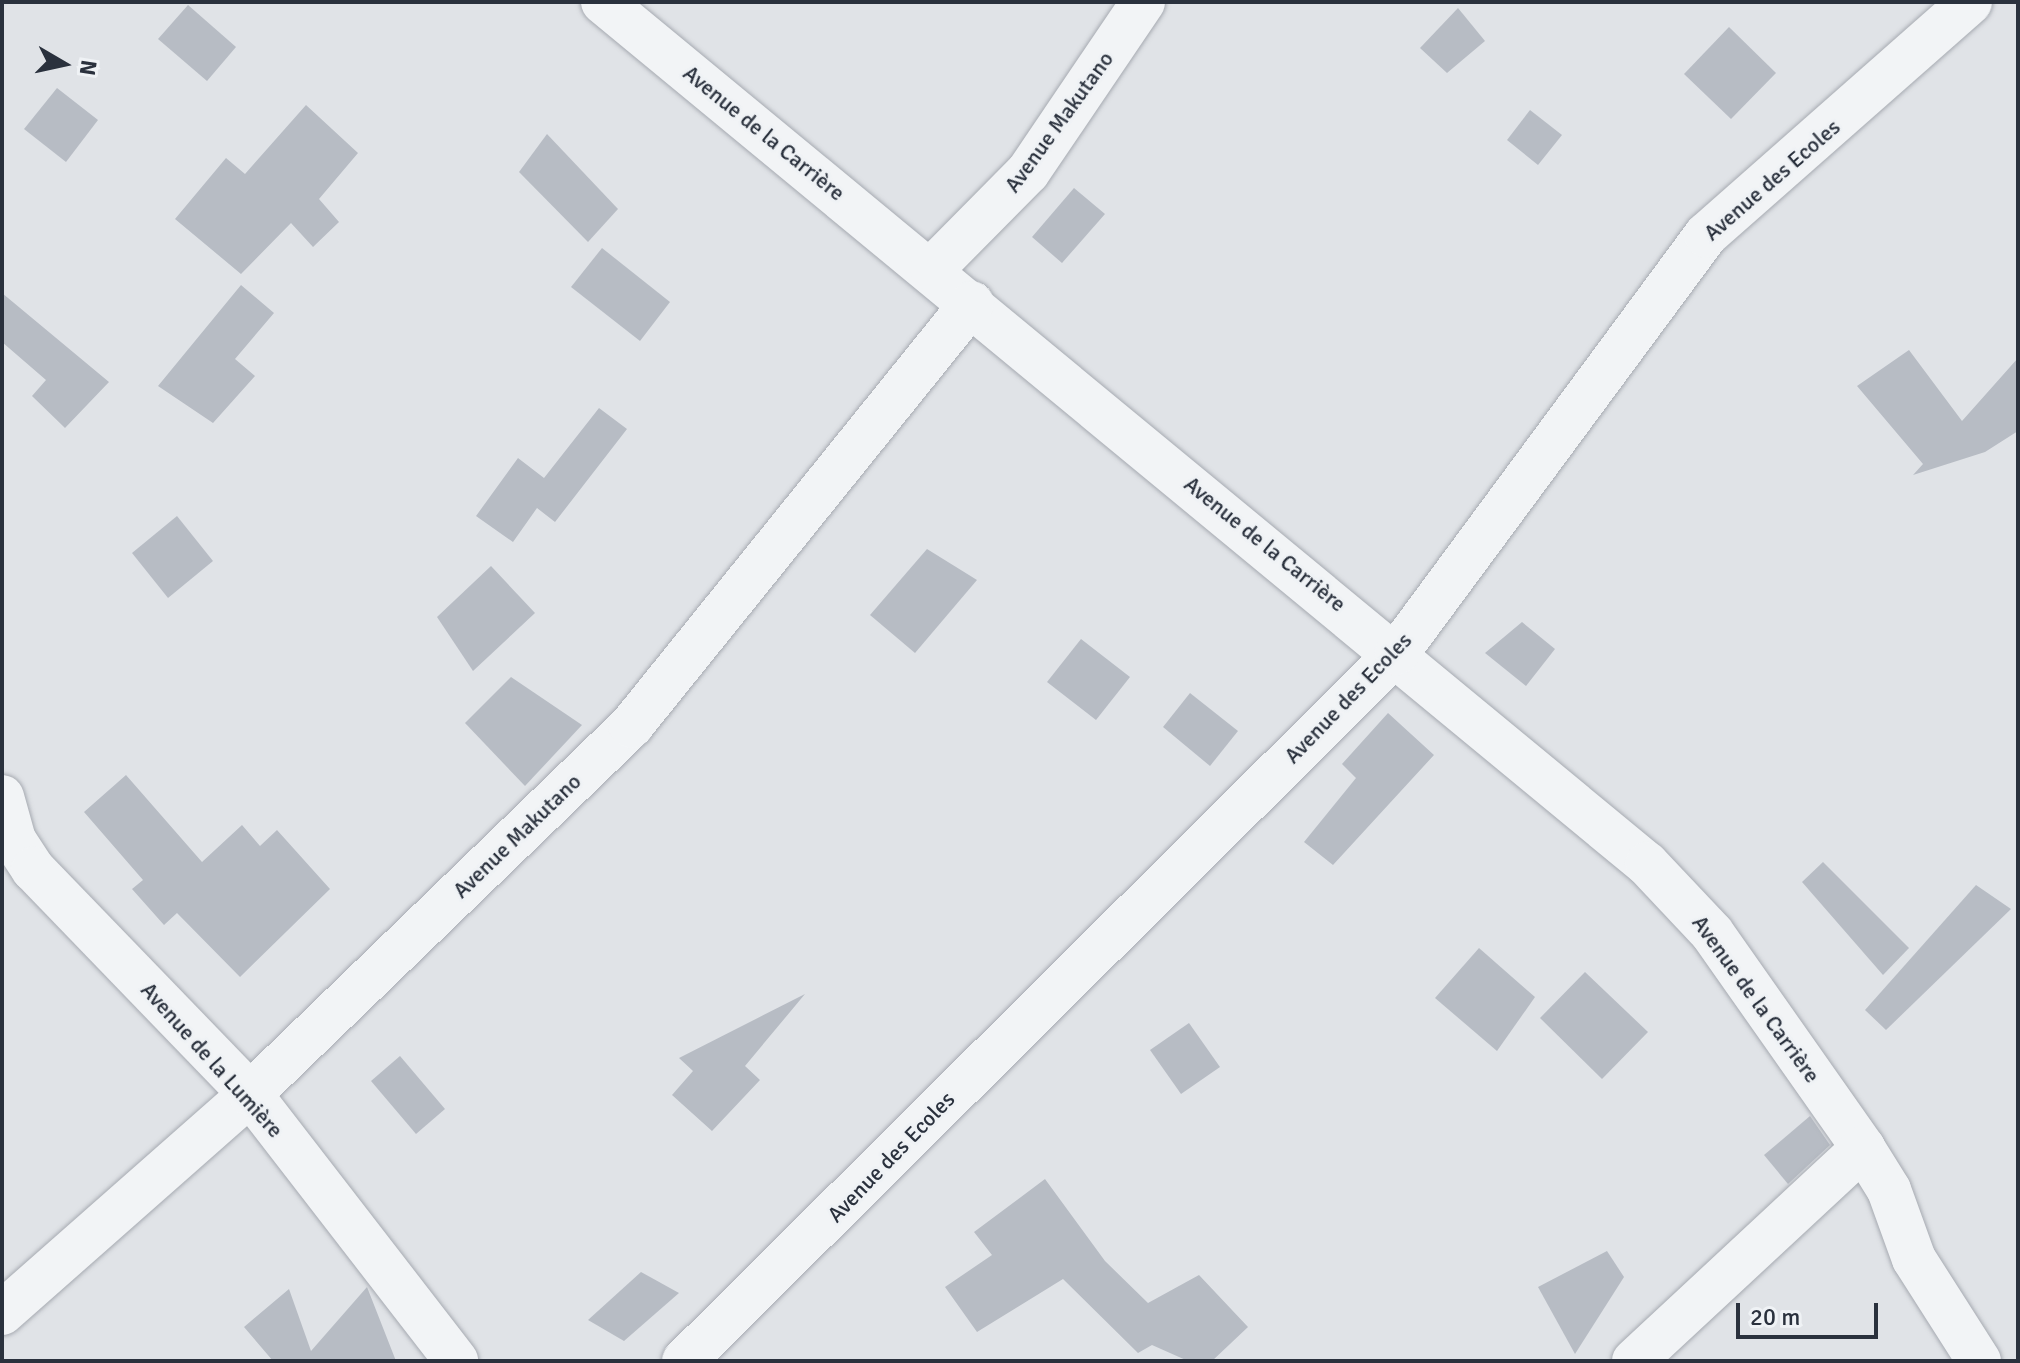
<!DOCTYPE html>
<html>
<head>
<meta charset="utf-8">
<style>
  body { margin:0 }
  #map { position:relative; width:2020px; height:1363px; overflow:hidden; background:#e0e3e7; font-family:Signika,sans-serif }
  div>[style] { position:absolute }
  .building>* { inset:0; background:#b7bcc4 }
  .roads { filter:drop-shadow(0 0 2px #a6aab1) drop-shadow(0 0 2px #a6aab1) }
  .street>* { height:44px; margin:-22px; padding:0 22px; transform-origin:22px; border-radius:22px; background:#f2f4f6 }
  span { translate:-50% -50%; white-space:nowrap; text-align:center; line-height:1.15; -webkit-text-stroke:6px #eff2f5; paint-order:stroke }
  .street-label { font-size:22px; color:#2a313d }
  .frame { position:absolute; inset:0; border:4px solid #2a313d; pointer-events:none }
  .north { position:absolute; left:24px; top:24px; width:80px; height:80px; -webkit-text-stroke:6px #eff2f5; paint-order:stroke; rotate:99deg; font-size:22px; font-weight:700; line-height:32px; text-align:center; color:#2a313d }
  .north::after { content:''; display:block; margin:auto; width:28px; height:36px; background:#2a313d; clip-path:polygon(50% 0,100% 100%,50% 72%,0 100%) }
  .scale { position:absolute; left:1736px; top:1303px; width:142px; height:36px; box-sizing:border-box; border:4px solid #2a313d; border-top:0; padding-left:10px; font-size:24px; line-height:28px; white-space:nowrap; color:#2a313d; -webkit-text-stroke:6px #eff2f5; paint-order:stroke }
</style>
</head>
<body>
<div id="map">
  <div class="building">
    <i style="clip-path:polygon(188px 5px,236px 47px,207px 81px,158px 39px)"></i>
    <i style="clip-path:polygon(1458px 8px,1485px 41px,1447px 73px,1420px 48px)"></i>
    <i style="clip-path:polygon(1729px 27px,1776px 73px,1731px 119px,1684px 74px)"></i>
    <i style="clip-path:polygon(57px 88px,98px 120px,66px 162px,24px 129px)"></i>
    <i style="clip-path:polygon(306px 105px,358px 153px,319px 199px,339px 222px,313px 247px,291px 223px,241px 274px,175px 219px,226px 158px,245px 174px)"></i>
    <i style="clip-path:polygon(1530px 110px,1562px 135px,1538px 165px,1507px 140px)"></i>
    <i style="clip-path:polygon(547px 134px,618px 209px,588px 242px,519px 172px)"></i>
    <i style="clip-path:polygon(1074px 188px,1105px 214px,1062px 263px,1032px 237px)"></i>
    <i style="clip-path:polygon(602px 248px,670px 302px,640px 341px,571px 287px)"></i>
    <i style="clip-path:polygon(241px 285px,274px 313px,235px 359px,255px 376px,213px 423px,158px 386px)"></i>
    <i style="clip-path:polygon(2px 293px,109px 382px,65px 428px,32px 396px,46px 380px,2px 342px)"></i>
    <i style="clip-path:polygon(1909px 350px,1962px 421px,2018px 358px,2018px 431px,1985px 452px,1913px 475px,1923px 464px,1857px 386px)"></i>
    <i style="clip-path:polygon(599px 408px,627px 429px,555px 522px,537px 508px,513px 542px,476px 516px,518px 458px,544px 478px)"></i>
    <i style="clip-path:polygon(177px 516px,213px 561px,168px 598px,132px 553px)"></i>
    <i style="clip-path:polygon(927px 549px,977px 580px,915px 653px,870px 615px)"></i>
    <i style="clip-path:polygon(491px 566px,535px 613px,473px 671px,437px 617px)"></i>
    <i style="clip-path:polygon(1522px 622px,1555px 649px,1526px 686px,1485px 653px)"></i>
    <i style="clip-path:polygon(1081px 639px,1130px 677px,1096px 720px,1047px 682px)"></i>
    <i style="clip-path:polygon(511px 677px,582px 725px,525px 786px,465px 723px)"></i>
    <i style="clip-path:polygon(1190px 693px,1238px 731px,1210px 766px,1163px 727px)"></i>
    <i style="clip-path:polygon(1388px 713px,1434px 755px,1333px 865px,1304px 842px,1356px 778px,1342px 764px)"></i>
    <i style="clip-path:polygon(126px 775px,202px 862px,242px 825px,260px 846px,277px 830px,330px 889px,240px 977px,177px 913px,164px 925px,132px 889px,143px 880px,84px 812px)"></i>
    <i style="clip-path:polygon(1823px 862px,1909px 948px,1883px 975px,1802px 882px)"></i>
    <i style="clip-path:polygon(1976px 885px,2011px 909px,1886px 1030px,1865px 1010px)"></i>
    <i style="clip-path:polygon(1479px 948px,1535px 997px,1497px 1051px,1435px 998px)"></i>
    <i style="clip-path:polygon(1585px 972px,1648px 1032px,1602px 1079px,1540px 1018px)"></i>
    <i style="clip-path:polygon(805px 994px,745px 1066px,760px 1080px,712px 1131px,672px 1095px,693px 1071px,679px 1058px)"></i>
    <i style="clip-path:polygon(1189px 1023px,1220px 1067px,1181px 1094px,1150px 1050px)"></i>
    <i style="clip-path:polygon(400px 1056px,445px 1109px,416px 1134px,371px 1081px)"></i>
    <i style="clip-path:polygon(1810px 1116px,1830px 1145px,1788px 1184px,1764px 1155px)"></i>
    <i style="clip-path:polygon(1045px 1179px,1105px 1261px,1148px 1303px,1199px 1275px,1248px 1327px,1212px 1361px,1188px 1361px,1152px 1345px,1138px 1353px,1063px 1279px,977px 1332px,945px 1287px,992px 1255px,974px 1232px)"></i>
    <i style="clip-path:polygon(1607px 1251px,1624px 1277px,1575px 1354px,1538px 1287px)"></i>
    <i style="clip-path:polygon(641px 1272px,679px 1293px,624px 1341px,588px 1320px)"></i>
    <i style="clip-path:polygon(367px 1287px,396px 1361px,273px 1361px,244px 1327px,289px 1289px,311px 1351px)"></i>
  </div>
  <div class="roads">
    <div class="street">
      <i style="left:603px;top:2px;width:1354px;rotate:39.55deg"></i>
      <i style="left:1647px;top:864px;width:95px;rotate:46.7deg"></i>
      <i style="left:1712px;top:933px;width:263px;rotate:54.9deg"></i>
      <i style="left:1863px;top:1148px;width:49px;rotate:58.2deg"></i>
      <i style="left:1889px;top:1190px;width:73px;rotate:70.1deg"></i>
      <i style="left:1914px;top:1259px;width:121px;rotate:57.5deg"></i>
      <i style="left:932px;top:269px;width:136px;rotate:-45.3deg"></i>
      <i style="left:1028px;top:172px;width:205px;rotate:-55.9deg"></i>
      <i style="left:2px;top:797px;width:45px;rotate:74.4deg"></i>
      <i style="left:14px;top:840px;width:35px;rotate:57deg"></i>
      <i style="left:33px;top:869px;width:313px;rotate:46deg"></i>
      <i style="left:250px;top:1094px;width:337px;rotate:52.3deg"></i>
      <i style="left:2px;top:1313px;width:331px;rotate:-41.4deg"></i>
      <i style="left:250px;top:1094px;width:530px;rotate:-44.01deg"></i>
      <i style="left:631px;top:726px;width:543px;rotate:-51.13deg"></i>
      <i style="left:684px;top:1361px;width:1005px;rotate:-44.8deg"></i>
      <i style="left:1397px;top:653px;width:520px;rotate:-53.53deg"></i>
      <i style="left:1706px;top:235px;width:352px;rotate:-41.4deg"></i>
      <i style="left:1634px;top:1361px;width:313px;rotate:-42.9deg"></i>
    </div>
  </div>
  <div class="street-label">
    <span style="left:1059px;top:122px;rotate:-54deg">Avenue Makutano</span>
    <span style="left:764px;top:133px;rotate:39deg">Avenue de la Carrière</span>
    <span style="left:1772px;top:180px;rotate:-41deg">Avenue des Ecoles</span>
    <span style="left:1265px;top:544px;rotate:39deg">Avenue de la Carrière</span>
    <span style="left:1348px;top:698px;rotate:-46deg">Avenue des Ecoles</span>
    <span style="left:517px;top:836px;rotate:-44deg">Avenue Makutano</span>
    <span style="left:1756px;top:999px;rotate:54deg">Avenue de la Carrière</span>
    <span style="left:212px;top:1060px;rotate:48deg">Avenue de la Lumière</span>
    <span style="left:891px;top:1157px;rotate:-46deg">Avenue des Ecoles</span>
  </div>
  <div class="frame"></div>
  <div class="north">N</div>
  <div class="scale">20 m</div>
</div>
</body>
</html>
